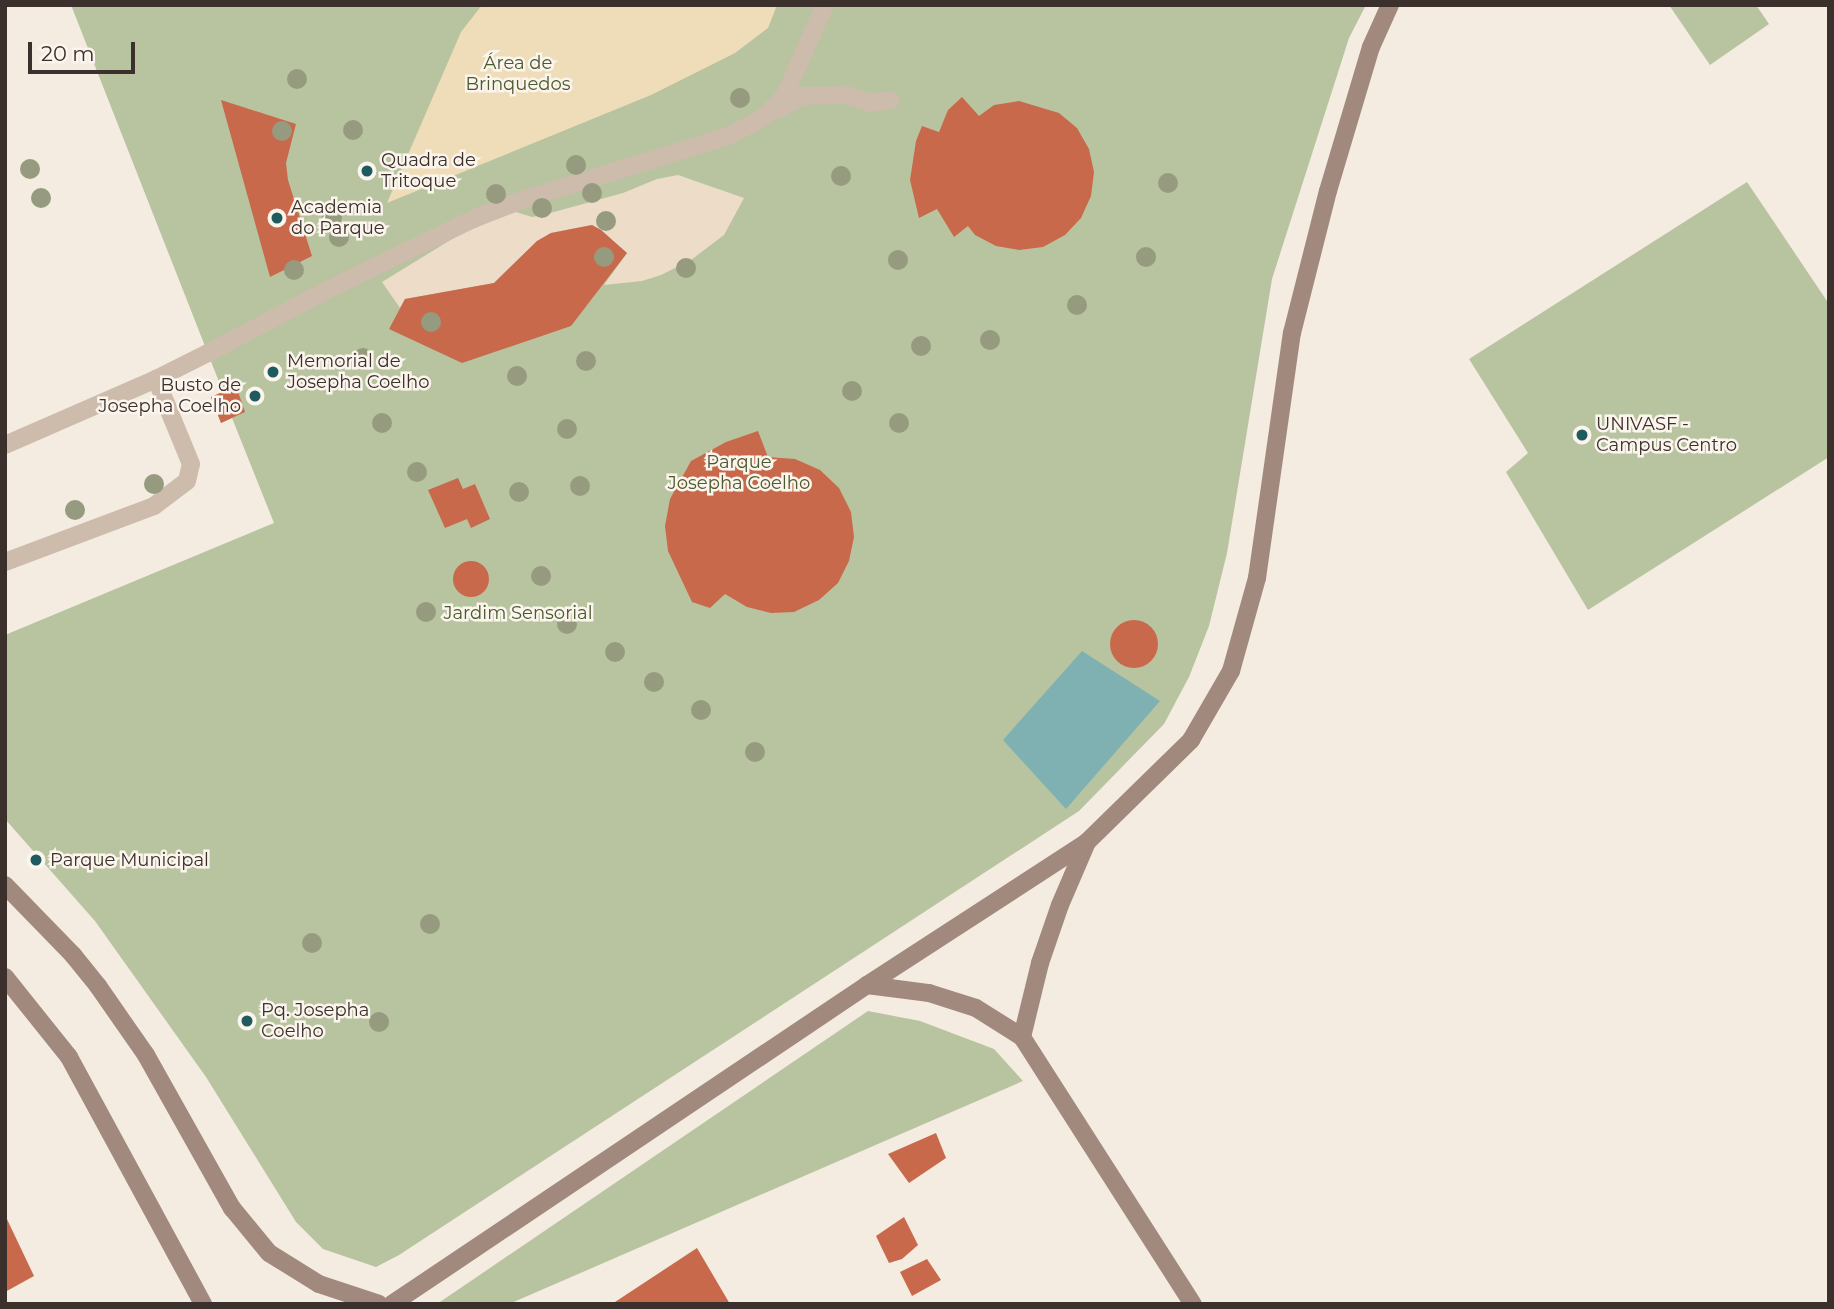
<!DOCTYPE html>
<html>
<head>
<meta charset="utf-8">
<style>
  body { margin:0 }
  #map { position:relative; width:1834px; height:1309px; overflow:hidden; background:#f4ebe1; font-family:Montserrat,sans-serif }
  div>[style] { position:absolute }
  .green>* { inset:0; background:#b8c4a0 }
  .sand>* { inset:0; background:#efdcb8 }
  .plaza>* { inset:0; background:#ecdcc8 }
  .water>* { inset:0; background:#7fb0b2 }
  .building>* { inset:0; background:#c8694b }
  .round { border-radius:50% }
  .lane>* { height:18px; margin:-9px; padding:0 9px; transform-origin:9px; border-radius:9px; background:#cdbbac }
  .street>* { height:18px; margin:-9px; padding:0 9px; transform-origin:9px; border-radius:9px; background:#cdbbac }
  .secondary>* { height:18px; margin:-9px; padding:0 9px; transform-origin:9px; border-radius:9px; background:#a18a7d }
  .trees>* { width:20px; height:20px; margin:-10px; border-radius:50%; background:#969b7f }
  .dots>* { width:19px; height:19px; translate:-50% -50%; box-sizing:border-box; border:4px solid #fbf5ee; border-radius:50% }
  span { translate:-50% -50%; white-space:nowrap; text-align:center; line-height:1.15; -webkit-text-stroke:5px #fbf5ee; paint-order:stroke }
  .park-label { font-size:18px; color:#4a5a2e }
  .poi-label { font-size:18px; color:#3b302b }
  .left { translate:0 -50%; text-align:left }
  .right { translate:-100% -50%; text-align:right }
  .frame { position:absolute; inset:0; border:7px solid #3b302b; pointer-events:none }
  .scale { position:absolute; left:28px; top:42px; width:107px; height:32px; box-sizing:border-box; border:4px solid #3b302b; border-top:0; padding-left:9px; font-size:21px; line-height:24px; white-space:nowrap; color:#3b302b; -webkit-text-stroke:5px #fbf5ee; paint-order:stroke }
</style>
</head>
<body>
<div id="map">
  <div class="green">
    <i style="clip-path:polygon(71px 5px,1366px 5px,1349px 38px,1272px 279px,1227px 553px,1209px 626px,1189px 677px,1164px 724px,1079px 811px,399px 1255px,376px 1267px,323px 1249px,296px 1222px,206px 1077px,95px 921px,5px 819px,5px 635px,274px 523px,232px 418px,221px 423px,211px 397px,223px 392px)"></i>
    <i style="clip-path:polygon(1669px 5px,1756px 5px,1769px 24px,1710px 65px)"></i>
    <i style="clip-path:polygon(1747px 182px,1829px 304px,1829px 457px,1588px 610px,1506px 472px,1528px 453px,1469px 359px)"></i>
    <i style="clip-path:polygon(868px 1011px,920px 1021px,994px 1049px,1023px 1081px,509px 1304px,437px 1304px)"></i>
  </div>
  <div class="sand">
    <i style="clip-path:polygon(482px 5px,777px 5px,768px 28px,735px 53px,651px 95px,387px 203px,461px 32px)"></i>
  </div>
  <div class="plaza">
    <i style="clip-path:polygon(678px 175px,744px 198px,724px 235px,691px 260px,661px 275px,642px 281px,604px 285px,627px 253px,601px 230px,592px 225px,551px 233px,537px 241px,494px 283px,405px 299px,400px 308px,382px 282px,470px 228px,516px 212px,532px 217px,543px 215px,623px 193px,657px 179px)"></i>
  </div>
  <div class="water">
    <i style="clip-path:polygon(1082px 651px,1160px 701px,1066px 809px,1003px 740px)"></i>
  </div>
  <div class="building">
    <i style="clip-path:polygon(962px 97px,979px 116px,994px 105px,1019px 101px,1059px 113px,1077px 128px,1089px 149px,1094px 172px,1091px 196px,1081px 218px,1065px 235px,1043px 247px,1019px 250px,996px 246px,975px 235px,968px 226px,954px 237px,937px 209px,919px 218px,910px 180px,916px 141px,922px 126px,939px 132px,948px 110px)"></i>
    <i style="clip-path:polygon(221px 100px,296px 124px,286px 163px,288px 180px,312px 256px,270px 277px)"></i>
    <i style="clip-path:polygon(592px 225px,601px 230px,627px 253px,571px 326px,462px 363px,389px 329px,405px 299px,494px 283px,537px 241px,551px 233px)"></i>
    <i style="clip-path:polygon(236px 386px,245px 412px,221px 423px,211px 397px)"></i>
    <i style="clip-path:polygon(758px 431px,768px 457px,795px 459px,820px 470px,839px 488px,851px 512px,854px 537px,849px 561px,838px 583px,819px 600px,794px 612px,771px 613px,747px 607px,725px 594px,710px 608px,692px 602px,668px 551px,665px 526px,670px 499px,691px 461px,726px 442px)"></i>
    <i style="clip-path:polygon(458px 478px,463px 489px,475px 484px,490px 519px,471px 528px,467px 519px,445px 528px,428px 490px)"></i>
    <i class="round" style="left:453px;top:561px;width:36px;height:36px"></i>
    <i class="round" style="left:1110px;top:620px;width:48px;height:48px"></i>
    <i style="clip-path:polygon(936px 1133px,946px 1158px,909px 1183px,888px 1154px)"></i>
    <i style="clip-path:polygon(5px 1215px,34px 1276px,5px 1292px)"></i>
    <i style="clip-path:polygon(904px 1217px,918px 1245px,902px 1259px,889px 1263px,876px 1236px)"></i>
    <i style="clip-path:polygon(697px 1248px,730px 1304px,616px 1304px,615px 1302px)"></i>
    <i style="clip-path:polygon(927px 1259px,941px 1280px,912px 1296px,900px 1272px)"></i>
  </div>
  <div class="lane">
    <i style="left:5px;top:445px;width:165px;rotate:-23.6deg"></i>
    <i style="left:156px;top:379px;width:58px;rotate:-26.6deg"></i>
    <i style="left:5px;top:562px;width:159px;rotate:-20.6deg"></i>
    <i style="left:154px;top:506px;width:41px;rotate:-37.1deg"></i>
    <i style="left:187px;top:481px;width:17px;rotate:-77deg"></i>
    <i style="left:191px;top:464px;width:92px;rotate:-112.4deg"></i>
  </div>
  <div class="street">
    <i style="left:778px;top:110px;width:28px;rotate:-30deg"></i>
    <i style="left:802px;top:96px;width:45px;rotate:-1.3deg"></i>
    <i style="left:847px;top:95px;width:24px;rotate:19deg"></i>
    <i style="left:870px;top:103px;width:21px;rotate:-8deg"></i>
    <i style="left:208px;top:353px;width:135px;rotate:-27.9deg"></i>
    <i style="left:327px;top:290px;width:162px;rotate:-25.9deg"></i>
    <i style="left:473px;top:219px;width:53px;rotate:-21.2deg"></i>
    <i style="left:522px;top:200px;width:214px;rotate:-17.2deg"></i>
    <i style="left:726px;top:137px;width:29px;rotate:-27deg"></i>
    <i style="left:752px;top:124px;width:15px;rotate:-32deg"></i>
    <i style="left:765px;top:116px;width:27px;rotate:-45deg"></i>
    <i style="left:784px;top:97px;width:101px;rotate:-66deg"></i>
  </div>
  <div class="secondary">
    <i style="left:5px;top:885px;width:98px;rotate:45.8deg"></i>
    <i style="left:73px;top:955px;width:40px;rotate:51deg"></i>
    <i style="left:98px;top:986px;width:84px;rotate:55.2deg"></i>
    <i style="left:146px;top:1055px;width:176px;rotate:60.7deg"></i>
    <i style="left:232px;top:1208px;width:58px;rotate:50.6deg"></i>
    <i style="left:269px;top:1253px;width:59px;rotate:31.8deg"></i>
    <i style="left:319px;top:1284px;width:63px;rotate:18.4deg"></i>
    <i style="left:5px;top:977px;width:102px;rotate:51.3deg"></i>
    <i style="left:69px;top:1057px;width:281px;rotate:61.5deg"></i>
    <i style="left:867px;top:985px;width:63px;rotate:7.4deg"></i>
    <i style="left:929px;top:993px;width:49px;rotate:17.7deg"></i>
    <i style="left:976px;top:1008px;width:54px;rotate:32.2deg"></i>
    <i style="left:1022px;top:1037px;width:317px;rotate:57.4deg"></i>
    <i style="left:1022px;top:1037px;width:76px;rotate:-76.3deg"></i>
    <i style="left:1040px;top:963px;width:61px;rotate:-71deg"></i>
    <i style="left:1060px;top:905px;width:69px;rotate:-66.8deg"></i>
    <i style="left:392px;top:1304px;width:572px;rotate:-33.88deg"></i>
    <i style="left:867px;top:985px;width:262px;rotate:-33deg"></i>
    <i style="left:1087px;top:842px;width:146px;rotate:-44.4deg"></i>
    <i style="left:1191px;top:740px;width:80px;rotate:-59.9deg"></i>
    <i style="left:1231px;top:671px;width:97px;rotate:-74.4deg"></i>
    <i style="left:1257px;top:578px;width:247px;rotate:-81.9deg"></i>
    <i style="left:1292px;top:333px;width:146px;rotate:-75.8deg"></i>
    <i style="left:1328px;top:191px;width:150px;rotate:-73.4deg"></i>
    <i style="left:1371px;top:47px;width:46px;rotate:-65.7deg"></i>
  </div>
  <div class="trees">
    <i style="left:297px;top:79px"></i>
    <i style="left:740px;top:98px"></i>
    <i style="left:353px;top:130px"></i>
    <i style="left:282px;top:131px"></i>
    <i style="left:576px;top:165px"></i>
    <i style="left:30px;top:169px"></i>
    <i style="left:841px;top:176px"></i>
    <i style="left:1168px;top:183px"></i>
    <i style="left:592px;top:193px"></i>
    <i style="left:496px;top:194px"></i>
    <i style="left:41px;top:198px"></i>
    <i style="left:542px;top:208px"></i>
    <i style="left:332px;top:217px"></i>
    <i style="left:606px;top:221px"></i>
    <i style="left:339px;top:237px"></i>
    <i style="left:604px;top:257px"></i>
    <i style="left:1146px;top:257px"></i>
    <i style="left:898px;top:260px"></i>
    <i style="left:686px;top:268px"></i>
    <i style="left:294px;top:270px"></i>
    <i style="left:1077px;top:305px"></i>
    <i style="left:431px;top:322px"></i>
    <i style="left:990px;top:340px"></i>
    <i style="left:921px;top:346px"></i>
    <i style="left:363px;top:358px"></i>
    <i style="left:586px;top:361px"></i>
    <i style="left:517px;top:376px"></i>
    <i style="left:852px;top:391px"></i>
    <i style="left:382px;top:423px"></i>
    <i style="left:899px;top:423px"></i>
    <i style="left:567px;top:429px"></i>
    <i style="left:417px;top:472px"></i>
    <i style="left:154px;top:484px"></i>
    <i style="left:580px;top:486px"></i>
    <i style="left:519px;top:492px"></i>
    <i style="left:75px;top:510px"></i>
    <i style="left:541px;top:576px"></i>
    <i style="left:426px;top:612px"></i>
    <i style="left:567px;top:624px"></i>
    <i style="left:615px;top:652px"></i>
    <i style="left:654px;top:682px"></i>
    <i style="left:701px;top:710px"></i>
    <i style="left:755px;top:752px"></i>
    <i style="left:430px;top:924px"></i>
    <i style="left:312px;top:943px"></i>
    <i style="left:379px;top:1022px"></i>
  </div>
  <div class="dots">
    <i style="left:367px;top:171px;background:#1f5a5e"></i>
    <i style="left:277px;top:218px;background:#1f5a5e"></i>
    <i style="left:273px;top:372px;background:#1f5a5e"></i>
    <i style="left:255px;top:396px;background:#1f5a5e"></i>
    <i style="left:1582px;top:435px;background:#1f5a5e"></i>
    <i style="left:36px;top:860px;background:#1f5a5e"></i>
    <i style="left:247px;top:1021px;background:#1f5a5e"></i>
  </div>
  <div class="park-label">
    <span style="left:518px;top:74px">Área de<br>Brinquedos</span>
    <span style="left:739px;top:473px">Parque<br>Josepha Coelho</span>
    <span style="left:518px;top:613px">Jardim Sensorial</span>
  </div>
  <div class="poi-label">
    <span class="left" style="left:381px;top:171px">Quadra de<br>Tritoque</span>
    <span class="left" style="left:291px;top:218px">Academia<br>do Parque</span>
    <span class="left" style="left:287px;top:372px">Memorial de<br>Josepha Coelho</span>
    <span class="right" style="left:241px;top:396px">Busto de<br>Josepha Coelho</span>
    <span class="left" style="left:1596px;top:435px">UNIVASF -<br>Campus Centro</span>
    <span class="left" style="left:50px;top:860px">Parque Municipal</span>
    <span class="left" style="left:261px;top:1021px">Pq. Josepha<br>Coelho</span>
  </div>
  <div class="frame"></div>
  <div class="scale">20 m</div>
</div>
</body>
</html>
